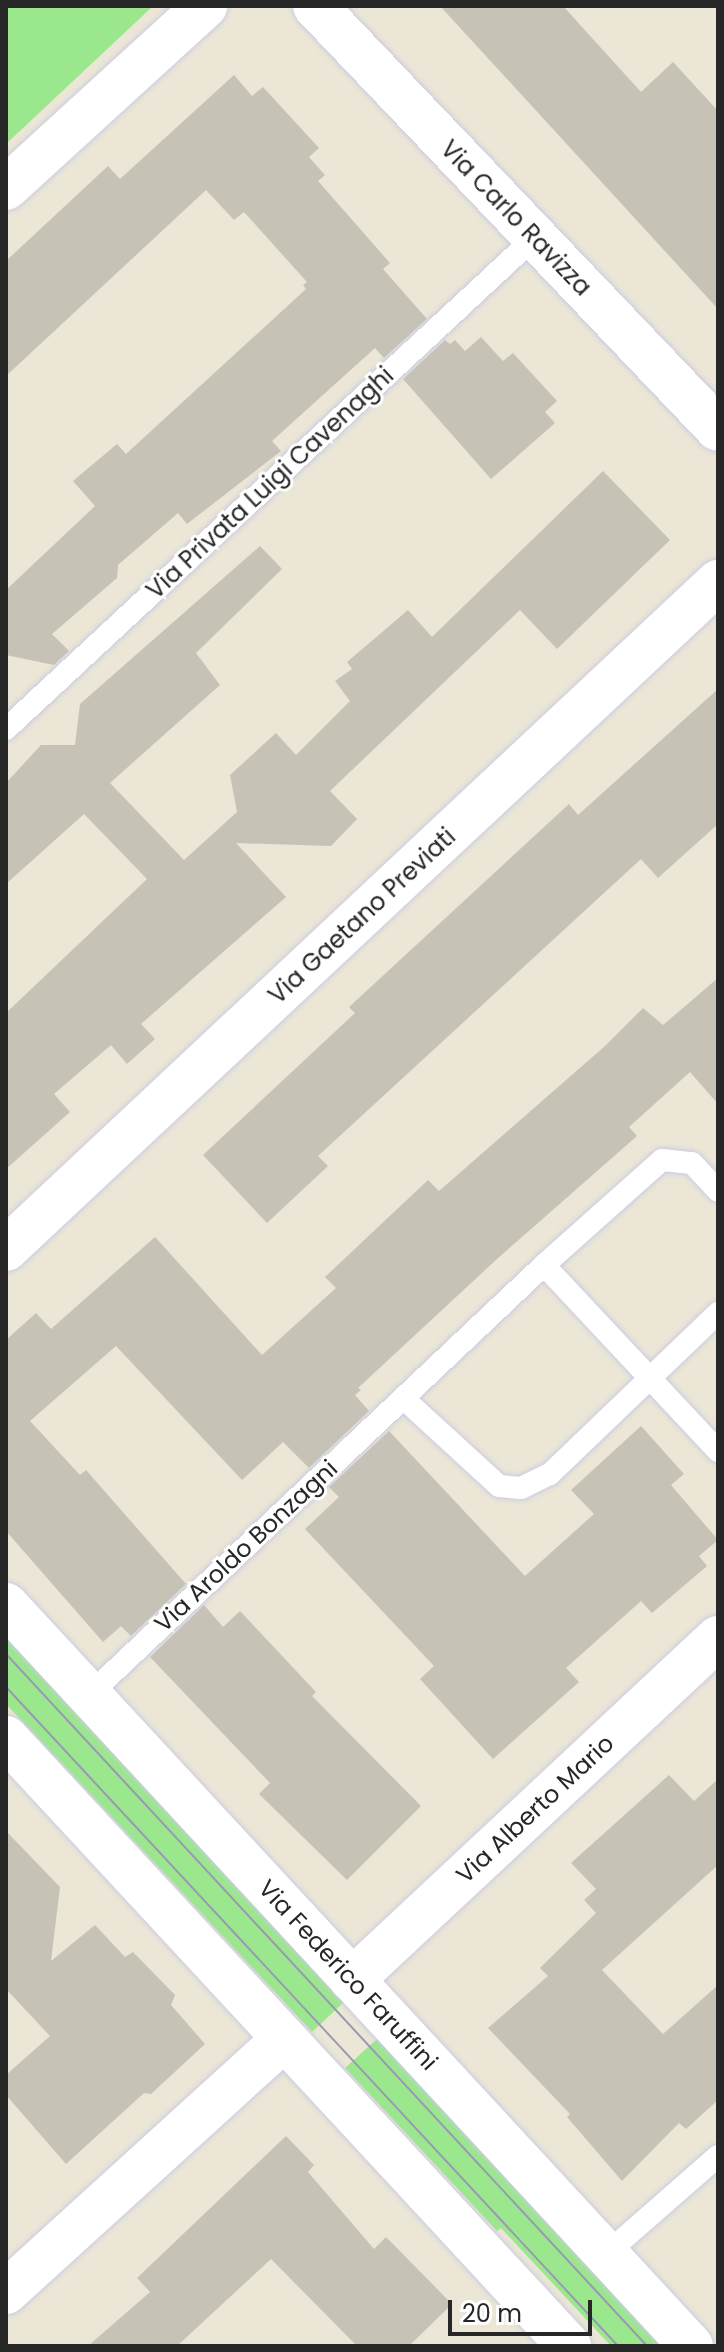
<!DOCTYPE html>
<html>
<head>
<meta charset="utf-8">
<style>
  body { margin:0 }
  #map { position:relative; width:724px; height:2352px; overflow:hidden; background:#ebe6d6; font-family:Poppins,sans-serif }
  div>[style] { position:absolute }
  .green>* { inset:0; background:#9be78d }
  .building>* { inset:0; background:#c6c2b6 }
  .roads { filter:drop-shadow(0 0 2px #cbcce2) drop-shadow(0 0 2px #cbcce2) }
  .service>* { height:22px; margin:-11px; padding:0 11px; transform-origin:11px; border-radius:11px; background:#fff }
  .minor>* { height:44px; margin:-22px; padding:0 22px; transform-origin:22px; border-radius:22px; background:#fff }
  .tram>* { height:2px; margin:-1px; padding:0 1px; transform-origin:1px; border-radius:1px; background:#9a99b3 }
  span { translate:-50% -50%; white-space:nowrap; text-align:center; line-height:1.15; -webkit-text-stroke:6px #fff; paint-order:stroke }
  .street-label { font-size:24px; color:#272727 }
  .frame { position:absolute; inset:0; border:8px solid #272727; pointer-events:none }
  .scale { position:absolute; left:448px; top:2300px; width:144px; height:36px; box-sizing:border-box; border:4px solid #272727; border-top:0; padding-left:10px; font-size:24px; line-height:28px; white-space:nowrap; color:#272727; -webkit-text-stroke:6px #fff; paint-order:stroke }
</style>
</head>
<body>
<div id="map">
  <div class="green">
    <i style="clip-path:polygon(6px 6px,153px 6px,6px 144px)"></i>
    <i style="clip-path:polygon(6px 1637px,344px 2002px,312px 2032px,6px 1704px)"></i>
    <i style="clip-path:polygon(378px 2038px,664px 2346px,611px 2346px,501px 2228px,497px 2231px,345px 2068px)"></i>
  </div>
  <div class="building">
    <i style="clip-path:polygon(440px 6px,563px 6px,641px 92px,673px 62px,718px 111px,718px 309px)"></i>
    <i style="clip-path:polygon(234px 75px,252px 96px,263px 87px,319px 148px,309px 157px,325px 175px,318px 181px,390px 263px,383px 269px,427px 319px,384px 358px,375px 348px,272px 441px,281px 451px,187px 524px,178px 513px,118px 565px,117px 578px,52px 634px,69px 651px,54px 665px,6px 655px,6px 590px,95px 506px,73px 481px,117px 444px,126px 454px,306px 289px,303px 285px,307px 282px,244px 212px,234px 220px,206px 190px,6px 376px,6px 261px,108px 166px,120px 179px)"></i>
    <i style="clip-path:polygon(481px 337px,503px 361px,513px 353px,557px 401px,545px 412px,555px 423px,491px 479px,403px 379px,445px 340px,450px 344px,455px 340px,465px 351px)"></i>
    <i style="clip-path:polygon(603px 471px,670px 540px,557px 649px,520px 610px,330px 791px,357px 819px,331px 846px,236px 843px,286px 897px,141px 1024px,155px 1039px,127px 1064px,111px 1045px,54px 1094px,70px 1112px,6px 1169px,6px 1013px,147px 879px,84px 814px,6px 884px,6px 783px,41px 745px,75px 745px,80px 704px,260px 546px,282px 569px,196px 653px,220px 685px,110px 783px,184px 860px,237px 812px,230px 775px,276px 733px,296px 755px,350px 701px,335px 681px,352px 669px,347px 662px,408px 610px,432px 637px)"></i>
    <i style="clip-path:polygon(718px 689px,718px 824px,658px 878px,641px 859px,318px 1156px,328px 1166px,267px 1223px,203px 1155px,355px 1013px,349px 1007px,569px 804px,578px 815px)"></i>
    <i style="clip-path:polygon(718px 978px,718px 1104px,690px 1072px,629px 1127px,637px 1136px,497px 1259px,358px 1388px,361px 1390px,355px 1395px,369px 1411px,309px 1468px,283px 1442px,242px 1480px,116px 1346px,30px 1421px,80px 1475px,86px 1470px,186px 1584px,131px 1636px,121px 1626px,103px 1642px,6px 1531px,6px 1340px,36px 1313px,51px 1329px,155px 1237px,262px 1355px,336px 1288px,325px 1277px,428px 1180px,439px 1191px,605px 1046px,643px 1008px,663px 1025px)"></i>
    <i style="clip-path:polygon(641px 1426px,684px 1474px,671px 1485px,718px 1540px,699px 1556px,707px 1566px,652px 1613px,641px 1601px,566px 1668px,579px 1682px,493px 1759px,420px 1679px,434px 1666px,305px 1529px,339px 1497px,329px 1487px,389px 1431px,525px 1576px,594px 1514px,571px 1490px)"></i>
    <i style="clip-path:polygon(204px 1605px,223px 1627px,240px 1611px,316px 1692px,312px 1696px,421px 1806px,347px 1880px,259px 1794px,270px 1783px,150px 1657px)"></i>
    <i style="clip-path:polygon(669px 1775px,694px 1801px,718px 1779px,718px 1865px,602px 1970px,663px 2034px,718px 1985px,718px 2100px,686px 2129px,679px 2123px,622px 2181px,567px 2117px,570px 2114px,488px 2028px,548px 1976px,540px 1968px,596px 1913px,584px 1900px,596px 1889px,571px 1863px)"></i>
    <i style="clip-path:polygon(6px 1831px,60px 1887px,51px 1961px,95px 1925px,125px 1957px,133px 1952px,175px 1995px,171px 2005px,205px 2044px,151px 2094px,144px 2093px,66px 2164px,6px 2095px,6px 2075px,50px 2036px,6px 1989px)"></i>
    <i style="clip-path:polygon(286px 2136px,314px 2165px,308px 2172px,374px 2249px,386px 2237px,452px 2304px,409px 2346px,357px 2346px,271px 2259px,177px 2346px,88px 2346px,150px 2292px,137px 2278px)"></i>
  </div>
  <div class="roads">
    <div class="service">
      <i style="left:6px;top:729px;width:721px;rotate:-42.92deg"></i>
      <i style="left:544px;top:1265px;width:255px;rotate:46.9deg"></i>
      <i style="left:403px;top:1398px;width:130px;rotate:42.5deg"></i>
      <i style="left:499px;top:1486px;width:22px;rotate:5deg"></i>
      <i style="left:521px;top:1488px;width:32px;rotate:-26deg"></i>
      <i style="left:550px;top:1474px;width:233px;rotate:-43.8deg"></i>
      <i style="left:89px;top:1695px;width:626px;rotate:-43.38deg"></i>
      <i style="left:544px;top:1265px;width:158px;rotate:-41.7deg"></i>
      <i style="left:662px;top:1160px;width:30px;rotate:6deg"></i>
      <i style="left:692px;top:1163px;width:38px;rotate:47deg"></i>
      <i style="left:606px;top:2254px;width:149px;rotate:-41.2deg"></i>
    </div>
    <div class="minor">
      <i style="left:315px;top:6px;width:584px;rotate:46.39deg"></i>
      <i style="left:6px;top:188px;width:270px;rotate:-42.4deg"></i>
      <i style="left:6px;top:1249px;width:976px;rotate:-43.13deg"></i>
      <i style="left:6px;top:1605px;width:1009px;rotate:47.25deg"></i>
      <i style="left:6px;top:1738px;width:829px;rotate:47.2deg"></i>
      <i style="left:352px;top:1980px;width:501px;rotate:-43.06deg"></i>
      <i style="left:6px;top:2292px;width:376px;rotate:-42.3deg"></i>
    </div>
  </div>
  <div class="tram">
    <i style="left:6px;top:1654px;width:943px;rotate:47.19deg"></i>
    <i style="left:6px;top:1687px;width:899px;rotate:47.12deg"></i>
  </div>
  <div class="street-label">
    <span style="left:516px;top:218px;rotate:46deg">Via Carlo Ravizza</span>
    <span style="left:270px;top:483px;rotate:-43deg">Via Privata Luigi Cavenaghi</span>
    <span style="left:362px;top:916px;rotate:-43deg">Via Gaetano Previati</span>
    <span style="left:246px;top:1546px;rotate:-43deg">Via Aroldo Bonzagni</span>
    <span style="left:535px;top:1809px;rotate:-43deg">Via Alberto Mario</span>
    <span style="left:348px;top:1975px;rotate:47deg">Via Federico Faruffini</span>
  </div>
  <div class="frame"></div>
  <div class="scale">20 m</div>
</div>
</body>
</html>
